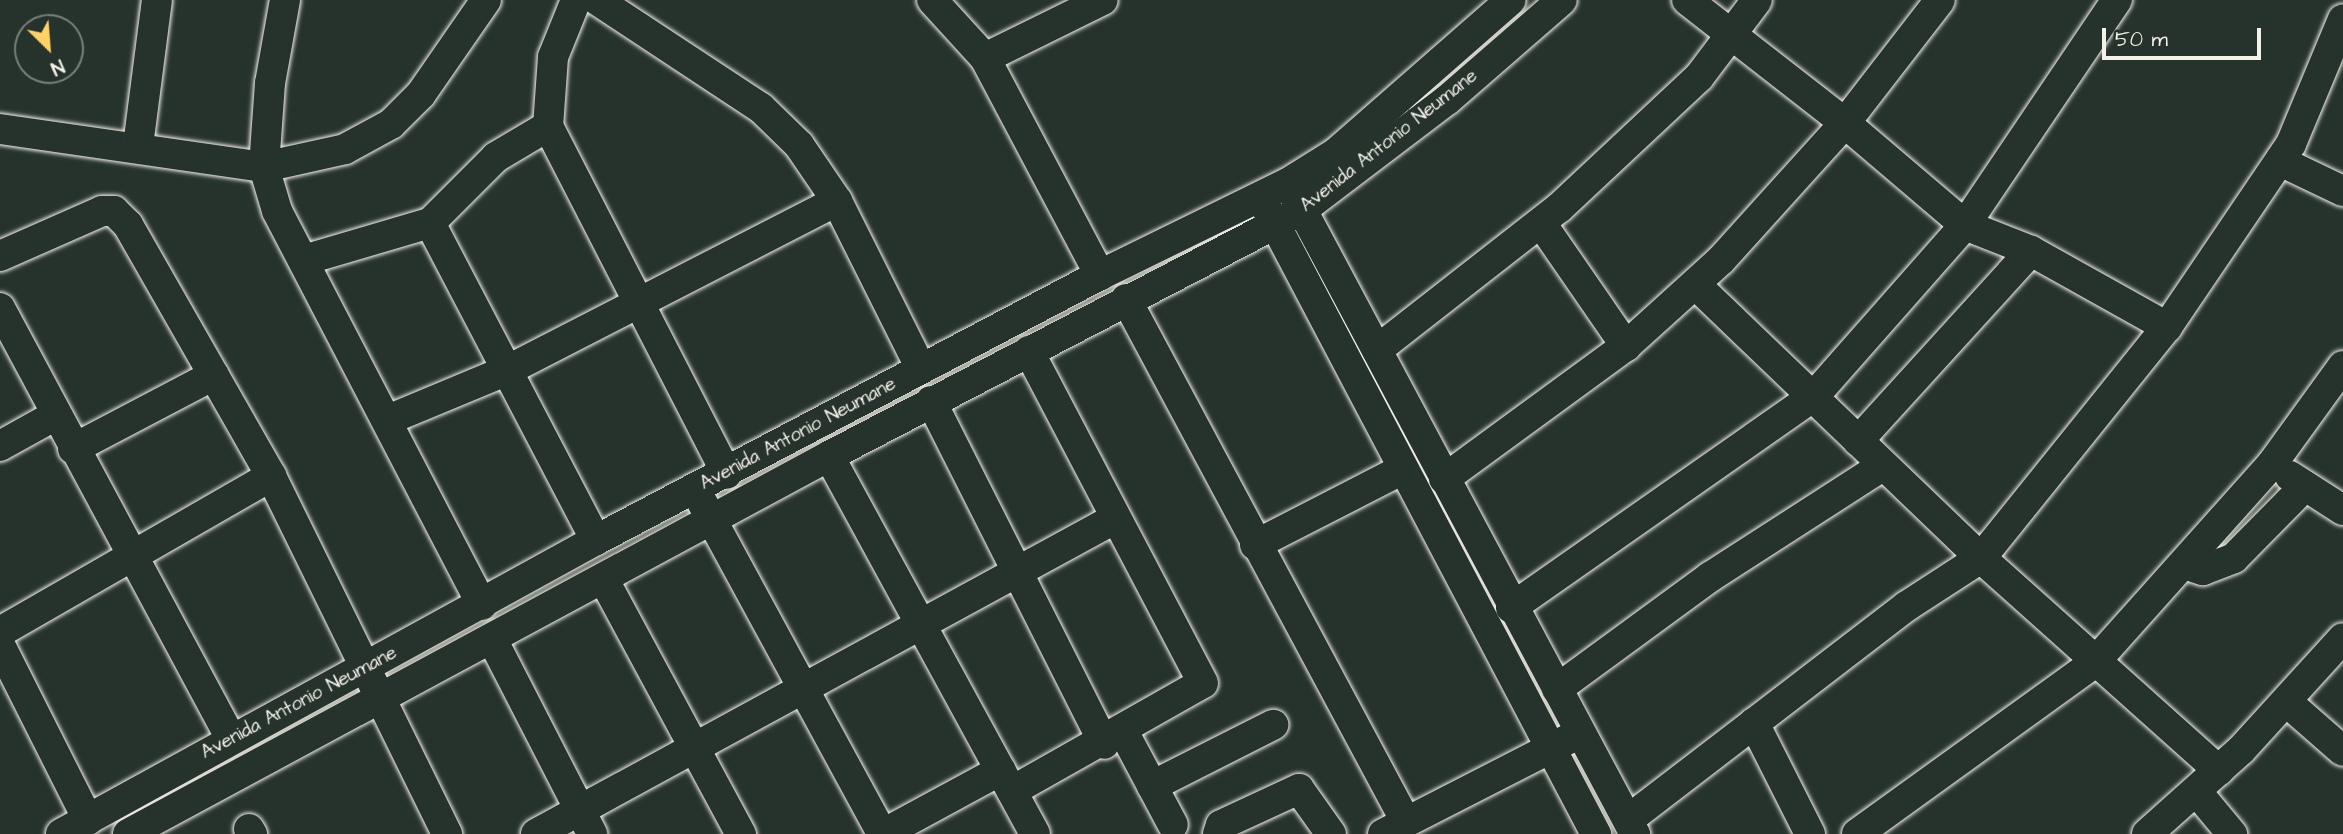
<!DOCTYPE html>
<html>
<head>
<meta charset="utf-8">
<style>
  body { margin:0 }
  #map { position:relative; width:2343px; height:834px; overflow:hidden; background:#26332d; font-family:"Architects Daughter",sans-serif }
  div>[style] { position:absolute }
  .roads { filter:drop-shadow(0 0 2px #f4f1e8) drop-shadow(0 0 2px #f4f1e8) }
  .minor>* { height:30px; margin:-15px; padding:0 15px; transform-origin:15px; border-radius:15px; background:#26332d }
  span { translate:-50% -50%; white-space:nowrap; text-align:center; line-height:1.15; -webkit-text-stroke:6px #26332d; paint-order:stroke }
  .street-label { font-size:19px; color:#f4f1e8 }
  .north { position:absolute; left:14px; top:14px; width:70px; height:70px; box-sizing:border-box; background:#26332d; border:2px solid #787f78; border-radius:50%; rotate:155deg; font-size:19px; font-weight:700; line-height:28px; text-align:center; color:#f4f1e8 }
  .north::after { content:''; display:block; margin:auto; width:24px; height:32px; background:#ffd166; clip-path:polygon(50% 0,100% 100%,50% 72%,0 100%) }
  .scale { position:absolute; left:2102px; top:28px; width:159px; height:32px; box-sizing:border-box; border:4px solid #f4f1e8; border-top:0; padding-left:9px; font-size:21px; line-height:24px; white-space:nowrap; color:#f4f1e8; -webkit-text-stroke:5px #26332d; paint-order:stroke }
</style>
</head>
<body>
<div id="map">
  <div class="roads">
    <div class="minor">
      <i style="left:285px;top:0;width:84px;rotate:100.2deg"></i>
      <i style="left:270px;top:83px;width:84px;rotate:94.1deg"></i>
      <i style="left:264px;top:167px;width:46px;rotate:73.5deg"></i>
      <i style="left:277px;top:211px;width:444px;rotate:62.5deg"></i>
      <i style="left:576px;top:0;width:61px;rotate:112deg"></i>
      <i style="left:553px;top:57px;width:69px;rotate:94.1deg"></i>
      <i style="left:548px;top:126px;width:391px;rotate:62.8deg"></i>
      <i style="left:597px;top:0;width:196px;rotate:33.4deg"></i>
      <i style="left:761px;top:108px;width:53px;rotate:44.2deg"></i>
      <i style="left:799px;top:145px;width:68px;rotate:55.8deg"></i>
      <i style="left:837px;top:201px;width:188px;rotate:63.4deg"></i>
      <i style="left:932px;top:0;width:79px;rotate:47.6deg"></i>
      <i style="left:985px;top:58px;width:246px;rotate:62.1deg"></i>
      <i style="left:1687px;top:0;width:200px;rotate:37.9deg"></i>
      <i style="left:1845px;top:123px;width:157px;rotate:40.4deg"></i>
      <i style="left:1965px;top:225px;width:71px;rotate:21.5deg"></i>
      <i style="left:2031px;top:251px;width:156px;rotate:29.2deg"></i>
      <i style="left:985px;top:58px;width:131px;rotate:-26.2deg"></i>
      <i style="left:0;top:129px;width:267px;rotate:8.2deg"></i>
      <i style="left:264px;top:167px;width:83px;rotate:-12.5deg"></i>
      <i style="left:345px;top:149px;width:52px;rotate:-28.5deg"></i>
      <i style="left:391px;top:124px;width:42px;rotate:-45deg"></i>
      <i style="left:421px;top:94px;width:114px;rotate:-55.3deg"></i>
      <i style="left:138px;top:146px;width:147px;rotate:-82.6deg"></i>
      <i style="left:2280px;top:161px;width:70px;rotate:25.5deg"></i>
      <i style="left:1293px;top:193px;width:727px;rotate:61.92deg"></i>
      <i style="left:1266px;top:207px;width:709px;rotate:62.24deg"></i>
      <i style="left:430px;top:223px;width:358px;rotate:62.4deg"></i>
      <i style="left:1541px;top:223px;width:150px;rotate:55.4deg"></i>
      <i style="left:0;top:256px;width:111px;rotate:-23.8deg"></i>
      <i style="left:102px;top:211px;width:12px"></i>
      <i style="left:114px;top:211px;width:20px;rotate:45deg"></i>
      <i style="left:128px;top:225px;width:289px;rotate:60.3deg"></i>
      <i style="left:271px;top:476px;width:399px;rotate:63.8deg"></i>
      <i style="left:304px;top:260px;width:131px;rotate:-16.4deg"></i>
      <i style="left:430px;top:223px;width:93px;rotate:-45deg"></i>
      <i style="left:496px;top:157px;width:61px;rotate:-30.8deg"></i>
      <i style="left:1695px;top:284px;width:396px;rotate:43.8deg"></i>
      <i style="left:1981px;top:558px;width:319px;rotate:41.8deg"></i>
      <i style="left:1126px;top:299px;width:591px;rotate:61.83deg"></i>
      <i style="left:0;top:308px;width:488px;rotate:61.8deg"></i>
      <i style="left:1377px;top:350px;width:231px;rotate:-38deg"></i>
      <i style="left:1559px;top:208px;width:192px;rotate:-43.1deg"></i>
      <i style="left:1699px;top:77px;width:96px;rotate:-53deg"></i>
      <i style="left:931px;top:401px;width:384px;rotate:63.2deg"></i>
      <i style="left:390px;top:419px;width:128px;rotate:-22.6deg"></i>
      <i style="left:508px;top:370px;width:370px;rotate:-27.2deg"></i>
      <i style="left:1858px;top:441px;width:257px;rotate:-47.7deg"></i>
      <i style="left:0;top:446px;width:62px;rotate:-29.1deg"></i>
      <i style="left:73px;top:449px;width:159px;rotate:-27.7deg"></i>
      <i style="left:829px;top:456px;width:430px;rotate:61.4deg"></i>
      <i style="left:2290px;top:476px;width:63px;rotate:32.7deg"></i>
      <i style="left:1444px;top:479px;width:225px;rotate:-36.2deg"></i>
      <i style="left:1626px;top:346px;width:128px;rotate:-42.2deg"></i>
      <i style="left:1721px;top:260px;width:185px;rotate:-47.9deg"></i>
      <i style="left:1845px;top:123px;width:155px;rotate:-52.3deg"></i>
      <i style="left:702px;top:502px;width:378px;rotate:61.5deg"></i>
      <i style="left:1255px;top:545px;width:164px;rotate:-27.2deg"></i>
      <i style="left:2184px;top:564px;width:20px;rotate:18deg"></i>
      <i style="left:2203px;top:570px;width:33px;rotate:-21deg"></i>
      <i style="left:2234px;top:558px;width:101px;rotate:-45.4deg"></i>
      <i style="left:604px;top:580px;width:289px;rotate:61.7deg"></i>
      <i style="left:1511px;top:608px;width:371px;rotate:-35deg"></i>
      <i style="left:1815px;top:395px;width:227px;rotate:-48.6deg"></i>
      <i style="left:1965px;top:225px;width:272px;rotate:-56deg"></i>
      <i style="left:0;top:632px;width:313px;rotate:-29.9deg"></i>
      <i style="left:493px;top:641px;width:217px;rotate:62.8deg"></i>
      <i style="left:0;top:645px;width:196px;rotate:63.3deg"></i>
      <i style="left:1557px;top:689px;width:190px;rotate:-36.2deg"></i>
      <i style="left:1710px;top:577px;width:205px;rotate:-32.8deg"></i>
      <i style="left:2287px;top:702px;width:74px;rotate:41.2deg"></i>
      <i style="left:1754px;top:723px;width:124px;rotate:63.2deg"></i>
      <i style="left:1123px;top:731px;width:106px;rotate:62deg"></i>
      <i style="left:1152px;top:786px;width:136px;rotate:-26.8deg"></i>
      <i style="left:1012px;top:791px;width:219px;rotate:-29.5deg"></i>
      <i style="left:1203px;top:683px;width:375px;rotate:-117.7deg"></i>
      <i style="left:2197px;top:792px;width:55px;rotate:50.2deg"></i>
      <i style="left:1628px;top:820px;width:352px;rotate:-37.5deg"></i>
      <i style="left:1907px;top:606px;width:88px;rotate:-33deg"></i>
      <i style="left:1981px;top:558px;width:297px;rotate:-51.2deg"></i>
      <i style="left:2167px;top:327px;width:221px;rotate:-55.9deg"></i>
      <i style="left:2291px;top:144px;width:135px;rotate:-67.4deg"></i>
      <i style="left:249px;top:829px;width:6px;rotate:59deg"></i>
      <i style="left:61px;top:834px;width:610px;rotate:-28.79deg"></i>
      <i style="left:596px;top:540px;width:569px;rotate:-27.74deg"></i>
      <i style="left:1100px;top:275px;width:209px;rotate:-26.1deg"></i>
      <i style="left:1288px;top:183px;width:57px;rotate:-32deg"></i>
      <i style="left:1336px;top:153px;width:232px;rotate:-41.2deg"></i>
      <i style="left:128px;top:834px;width:796px;rotate:-28.33deg"></i>
      <i style="left:829px;top:456px;width:533px;rotate:-27.48deg"></i>
      <i style="left:1302px;top:210px;width:182px;rotate:-37.2deg"></i>
      <i style="left:1447px;top:100px;width:152px;rotate:-41deg"></i>
      <i style="left:536px;top:834px;width:660px;rotate:-28.58deg"></i>
      <i style="left:883px;top:834px;width:134px;rotate:-28.5deg"></i>
      <i style="left:1218px;top:834px;width:9px;rotate:-72deg"></i>
      <i style="left:1221px;top:825px;width:86px;rotate:-24.8deg"></i>
      <i style="left:1299px;top:789px;width:55px;rotate:54.6deg"></i>
      <i style="left:1383px;top:834px;width:207px;rotate:-27.1deg"></i>
      <i style="left:1857px;top:834px;width:292px;rotate:-35.8deg"></i>
      <i style="left:2094px;top:663px;width:267px;rotate:-48.2deg"></i>
      <i style="left:2272px;top:464px;width:121px;rotate:-54.1deg"></i>
      <i style="left:2147px;top:834px;width:126px;rotate:-41.8deg"></i>
      <i style="left:2241px;top:750px;width:151px;rotate:-47.7deg"></i>
    </div>
  </div>
  <div class="street-label">
    <span style="left:1389px;top:141px;rotate:-38deg">Avenida Antonio Neumane</span>
    <span style="left:798px;top:434px;rotate:-28deg">Avenida Antonio Neumane</span>
    <span style="left:299px;top:703px;rotate:-28deg">Avenida Antonio Neumane</span>
  </div>
  <div class="north">N</div>
  <div class="scale">50 m</div>
</div>
</body>
</html>
